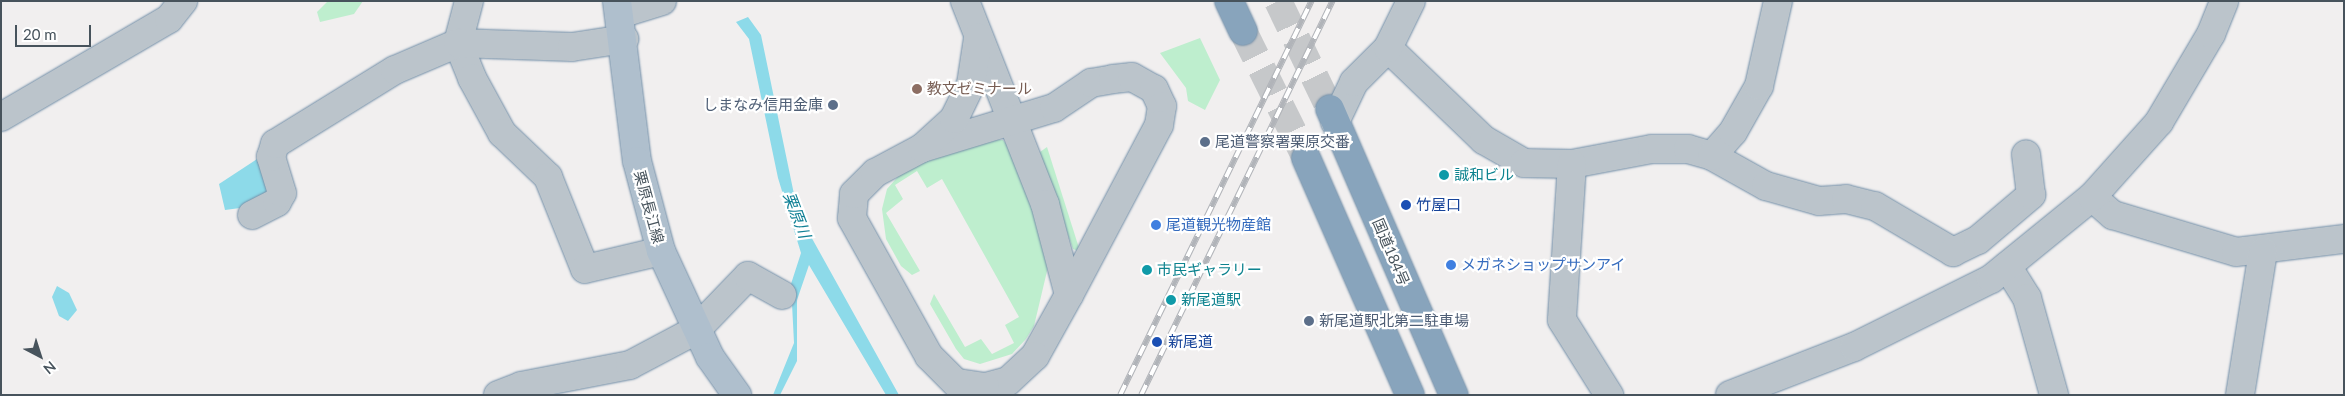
<!DOCTYPE html>
<html>
<head>
<meta charset="utf-8">
<style>
  body { margin:0 }
  #map { position:relative; width:2345px; height:396px; overflow:hidden; background:#f1efef; font-family:Lato,"Noto Sans JP",sans-serif }
  div>[style] { position:absolute }
  .green>* { inset:0; background:#beeece }
  .water>* { inset:0; background:#8ddae9 }
  .highway-tunnel>* { height:28px; margin-top:-14px; transform-origin:0; background:repeating-linear-gradient(90deg,#c6c8ca 0 28px,transparent 0 42px) }
  .roads { filter:drop-shadow(0 0 1px #738fa8) drop-shadow(0 0 1px #738fa8) }
  .minor>* { height:28px; margin:-14px; padding:0 14px; transform-origin:14px; border-radius:14px; background:#bbc4cb }
  .major>* { height:28px; margin:-14px; padding:0 14px; transform-origin:14px; border-radius:14px; background:#afbfcd }
  .highway>* { height:28px; margin:-14px; padding:0 14px; transform-origin:14px; border-radius:14px; background:#88a4bc }
  .rail>* { height:5.5px; margin-top:-2.75px; transform-origin:0; background:repeating-linear-gradient(90deg,#fff 0 11px,#b1b4b9 0 22px); box-sizing:border-box; border-block:1px solid #b1b4b9 }
  .dots>* { width:14px; height:14px; translate:-50% -50%; box-sizing:border-box; border:2px solid #fff; border-radius:50% }
  span { translate:-50% -50%; white-space:nowrap; text-align:center; line-height:1.15; -webkit-text-stroke:4.5px #fff; paint-order:stroke }
  .education-label { font-size:15px; color:#785e54 }
  .left { translate:0 -50%; text-align:left }
  .service-label { font-size:15px; color:#4e5e75 }
  .right { translate:-100% -50%; text-align:right }
  .culture-label { font-size:15px; color:#0d838f }
  .transit-label { font-size:15px; color:#164399 }
  .street-label { font-size:15px; color:#47535c }
  .shop-label { font-size:15px; color:#366cbe }
  .water-label { font-size:16px; color:#118196; font-style:italic }
  .frame { position:absolute; inset:0; border:2px solid #47535c; pointer-events:none }
  .north { position:absolute; left:15px; top:331px; width:50px; height:50px; -webkit-text-stroke:4px #fff; paint-order:stroke; rotate:140deg; font-size:14px; font-weight:700; line-height:20px; text-align:center; color:#47535c }
  .north::after { content:''; display:block; margin:auto; width:18px; height:22px; background:#47535c; clip-path:polygon(50% 0,100% 100%,50% 72%,0 100%) }
  .scale { position:absolute; left:15px; top:25px; width:76px; height:22px; box-sizing:border-box; border:2px solid #47535c; border-top:0; padding-left:6px; font-size:15px; line-height:18px; white-space:nowrap; color:#47535c; -webkit-text-stroke:4px #fff; paint-order:stroke }
</style>
</head>
<body>
<div id="map">
  <div class="green">
    <i style="clip-path:polygon(328px 1px,363px 1px,354px 14px,320px 22px,317px 12px)"></i>
    <i style="clip-path:polygon(1200px 38px,1220px 80px,1205px 110px,1188px 101px,1186px 88px,1160px 53px)"></i>
    <i style="clip-path:polygon(980px 138px,1003px 140px,1013px 150px,1034px 204px,1048px 267px,1034px 326px,1026px 339px,1012px 354px,980px 364px,964px 359px,956px 349px,930px 304px,934px 294px,965px 347px,981px 339px,992px 354px,1014px 343px,1005px 325px,1019px 317px,942px 179px,927px 188px,917px 171px,895px 185px,903px 199px,886px 213px,920px 271px,912px 275px,901px 266px,886px 239px,882px 209px,887px 189px,902px 172px)"></i>
    <i style="clip-path:polygon(1047px 147px,1079px 248px,1078px 251px,1073px 249px,1046px 174px,1040px 152px)"></i>
  </div>
  <div class="water">
    <i style="clip-path:polygon(748px 17px,761px 35px,795px 199px,809px 233px,899px 395px,886px 395px,809px 265px,797px 300px,797px 361px,780px 395px,773px 395px,794px 343px,791px 284px,801px 253px,778px 178px,749px 39px,736px 22px)"></i>
    <i style="clip-path:polygon(260px 157px,271px 190px,240px 208px,225px 210px,219px 184px)"></i>
    <i style="clip-path:polygon(57px 286px,69px 293px,77px 310px,68px 321px,59px 316px,52px 297px)"></i>
  </div>
  <div class="highway-tunnel">
    <i style="left:1278px;top:1px;width:120px;rotate:64.3deg"></i>
    <i style="left:1243px;top:31px;width:142px;rotate:63.6deg"></i>
  </div>
  <div class="roads">
    <div class="minor">
      <i style="left:469px;top:1px;width:43px;rotate:104.7deg"></i>
      <i style="left:458px;top:43px;width:38px;rotate:68deg"></i>
      <i style="left:472px;top:78px;width:63px;rotate:61.4deg"></i>
      <i style="left:502px;top:133px;width:64px;rotate:43.7deg"></i>
      <i style="left:548px;top:177px;width:99px;rotate:68.1deg"></i>
      <i style="left:585px;top:269px;width:78px;rotate:-13.3deg"></i>
      <i style="left:965px;top:1px;width:218px;rotate:68.5deg"></i>
      <i style="left:1045px;top:204px;width:94px;rotate:75.2deg"></i>
      <i style="left:620px;top:14px;width:44px;rotate:-17.2deg"></i>
      <i style="left:1388px;top:48px;width:133px;rotate:43.8deg"></i>
      <i style="left:1484px;top:140px;width:46px;rotate:29.9deg"></i>
      <i style="left:1524px;top:163px;width:48px;rotate:1.2deg"></i>
      <i style="left:1572px;top:164px;width:81px;rotate:-10.6deg"></i>
      <i style="left:1652px;top:149px;width:36px"></i>
      <i style="left:1688px;top:149px;width:25px;rotate:16deg"></i>
      <i style="left:1712px;top:156px;width:62px;rotate:29.1deg"></i>
      <i style="left:1766px;top:186px;width:55px;rotate:15.8deg"></i>
      <i style="left:1819px;top:201px;width:27px;rotate:-4deg"></i>
      <i style="left:1846px;top:199px;width:30px;rotate:14deg"></i>
      <i style="left:1875px;top:206px;width:91px;rotate:30.5deg"></i>
      <i style="left:1953px;top:252px;width:28px;rotate:-26deg"></i>
      <i style="left:1978px;top:240px;width:70px;rotate:-40.3deg"></i>
      <i style="left:2031px;top:195px;width:41px;rotate:-97deg"></i>
      <i style="left:1px;top:117px;width:194px;rotate:-30.3deg"></i>
      <i style="left:169px;top:19px;width:23px;rotate:-52deg"></i>
      <i style="left:1335px;top:122px;width:44px;rotate:-64.6deg"></i>
      <i style="left:1354px;top:82px;width:48px;rotate:-45deg"></i>
      <i style="left:1388px;top:48px;width:52px;rotate:-63.9deg"></i>
      <i style="left:922px;top:148px;width:138px;rotate:-16.9deg"></i>
      <i style="left:1054px;top:108px;width:45px;rotate:-34deg"></i>
      <i style="left:1091px;top:83px;width:22px;rotate:-10deg"></i>
      <i style="left:1113px;top:79px;width:19px;rotate:-6deg"></i>
      <i style="left:1132px;top:77px;width:25px;rotate:29deg"></i>
      <i style="left:1154px;top:89px;width:19px;rotate:65deg"></i>
      <i style="left:1162px;top:106px;width:19px;rotate:99deg"></i>
      <i style="left:1159px;top:125px;width:192px;rotate:117.9deg"></i>
      <i style="left:1069px;top:295px;width:70px;rotate:119.1deg"></i>
      <i style="left:1035px;top:356px;width:37px;rotate:137deg"></i>
      <i style="left:1008px;top:381px;width:24px;rotate:165deg"></i>
      <i style="left:985px;top:387px;width:29px;rotate:-172deg"></i>
      <i style="left:956px;top:383px;width:38px;rotate:-135deg"></i>
      <i style="left:929px;top:356px;width:158px;rotate:-119.2deg"></i>
      <i style="left:852px;top:218px;width:24px;rotate:-85deg"></i>
      <i style="left:854px;top:194px;width:30px;rotate:-45deg"></i>
      <i style="left:875px;top:173px;width:53px;rotate:-28deg"></i>
      <i style="left:922px;top:148px;width:43px;rotate:-42.2deg"></i>
      <i style="left:954px;top:119px;width:39px;rotate:-64deg"></i>
      <i style="left:971px;top:84px;width:47px;rotate:-81.3deg"></i>
      <i style="left:1712px;top:156px;width:32px;rotate:-49deg"></i>
      <i style="left:1733px;top:132px;width:53px;rotate:-60.5deg"></i>
      <i style="left:1759px;top:86px;width:87px;rotate:-77.4deg"></i>
      <i style="left:1572px;top:164px;width:156px;rotate:93.7deg"></i>
      <i style="left:1562px;top:320px;width:89px;rotate:57.9deg"></i>
      <i style="left:2092px;top:197px;width:28px;rotate:41deg"></i>
      <i style="left:2113px;top:215px;width:128px;rotate:16.7deg"></i>
      <i style="left:2236px;top:252px;width:109px;rotate:-6.9deg"></i>
      <i style="left:252px;top:215px;width:28px;rotate:-27deg"></i>
      <i style="left:277px;top:202px;width:10px;rotate:-61deg"></i>
      <i style="left:282px;top:193px;width:38px;rotate:-107deg"></i>
      <i style="left:271px;top:157px;width:14px;rotate:-73deg"></i>
      <i style="left:275px;top:144px;width:141px;rotate:-31.7deg"></i>
      <i style="left:395px;top:70px;width:69px;rotate:-23.2deg"></i>
      <i style="left:458px;top:43px;width:114px;rotate:2deg"></i>
      <i style="left:572px;top:47px;width:53px;rotate:-8.7deg"></i>
      <i style="left:2007px;top:266px;width:38px;rotate:58deg"></i>
      <i style="left:2027px;top:298px;width:101px;rotate:74.4deg"></i>
      <i style="left:498px;top:395px;width:25px;rotate:-21deg"></i>
      <i style="left:521px;top:386px;width:111px;rotate:-10.9deg"></i>
      <i style="left:630px;top:365px;width:75px;rotate:-27.9deg"></i>
      <i style="left:696px;top:330px;width:75px;rotate:-46.1deg"></i>
      <i style="left:748px;top:276px;width:39px;rotate:29deg"></i>
      <i style="left:1730px;top:395px;width:133px;rotate:-21.2deg"></i>
      <i style="left:1854px;top:347px;width:153px;rotate:-26.4deg"></i>
      <i style="left:1991px;top:279px;width:130px;rotate:-39.1deg"></i>
      <i style="left:2092px;top:197px;width:101px;rotate:-48.2deg"></i>
      <i style="left:2159px;top:122px;width:102px;rotate:-59.4deg"></i>
      <i style="left:2211px;top:34px;width:35px;rotate:-68deg"></i>
      <i style="left:2240px;top:395px;width:145px;rotate:-80.9deg"></i>
    </div>
    <div class="major">
      <i style="left:617px;top:1px;width:161px;rotate:82.9deg"></i>
      <i style="left:637px;top:161px;width:93px;rotate:75.1deg"></i>
      <i style="left:661px;top:251px;width:117px;rotate:65.2deg"></i>
      <i style="left:710px;top:357px;width:47px;rotate:54.6deg"></i>
    </div>
    <div class="highway">
      <i style="left:1229px;top:1px;width:33px;rotate:65deg"></i>
      <i style="left:1330px;top:109px;width:312px;rotate:66.6deg"></i>
      <i style="left:1306px;top:158px;width:259px;rotate:66.3deg"></i>
    </div>
  </div>
  <div class="rail">
    <i style="left:1120px;top:395px;width:438px;rotate:-64.1deg"></i>
    <i style="left:1141px;top:395px;width:438px;rotate:-64.1deg"></i>
  </div>
  <div class="dots">
    <i style="left:917px;top:89px;background:#8d6e63"></i>
    <i style="left:833px;top:105px;background:#5c6f8a"></i>
    <i style="left:1205px;top:142px;background:#5c6f8a"></i>
    <i style="left:1444px;top:175px;background:#0f9aa8"></i>
    <i style="left:1406px;top:205px;background:#1a4fb4"></i>
    <i style="left:1156px;top:225px;background:#3f7fe0"></i>
    <i style="left:1451px;top:265px;background:#3f7fe0"></i>
    <i style="left:1147px;top:270px;background:#0f9aa8"></i>
    <i style="left:1171px;top:300px;background:#0f9aa8"></i>
    <i style="left:1309px;top:321px;background:#5c6f8a"></i>
    <i style="left:1157px;top:342px;background:#1a4fb4"></i>
  </div>
  <div class="education-label">
    <span class="left" style="left:927px;top:89px">教文ゼミナール</span>
  </div>
  <div class="service-label">
    <span class="right" style="left:823px;top:105px">しまなみ信用金庫</span>
    <span class="left" style="left:1215px;top:142px">尾道警察署栗原交番</span>
    <span class="left" style="left:1319px;top:321px">新尾道駅北第二駐車場</span>
  </div>
  <div class="culture-label">
    <span class="left" style="left:1454px;top:175px">誠和ビル</span>
    <span class="left" style="left:1157px;top:270px">市民ギャラリー</span>
    <span class="left" style="left:1181px;top:300px">新尾道駅</span>
  </div>
  <div class="transit-label">
    <span class="left" style="left:1416px;top:205px">竹屋口</span>
    <span class="left" style="left:1168px;top:342px">新尾道</span>
  </div>
  <div class="street-label">
    <span style="left:649px;top:207px;rotate:75deg">栗原長江線</span>
    <span style="left:1391px;top:252px;rotate:67deg">国道184号</span>
  </div>
  <div class="shop-label">
    <span class="left" style="left:1166px;top:225px">尾道観光物産館</span>
    <span class="left" style="left:1461px;top:265px">メガネショップサンアイ</span>
  </div>
  <div class="water-label">
    <span style="left:797px;top:215px;rotate:69deg">栗原川</span>
  </div>
  <div class="frame"></div>
  <div class="north">N</div>
  <div class="scale">20 m</div>
</div>
</body>
</html>
